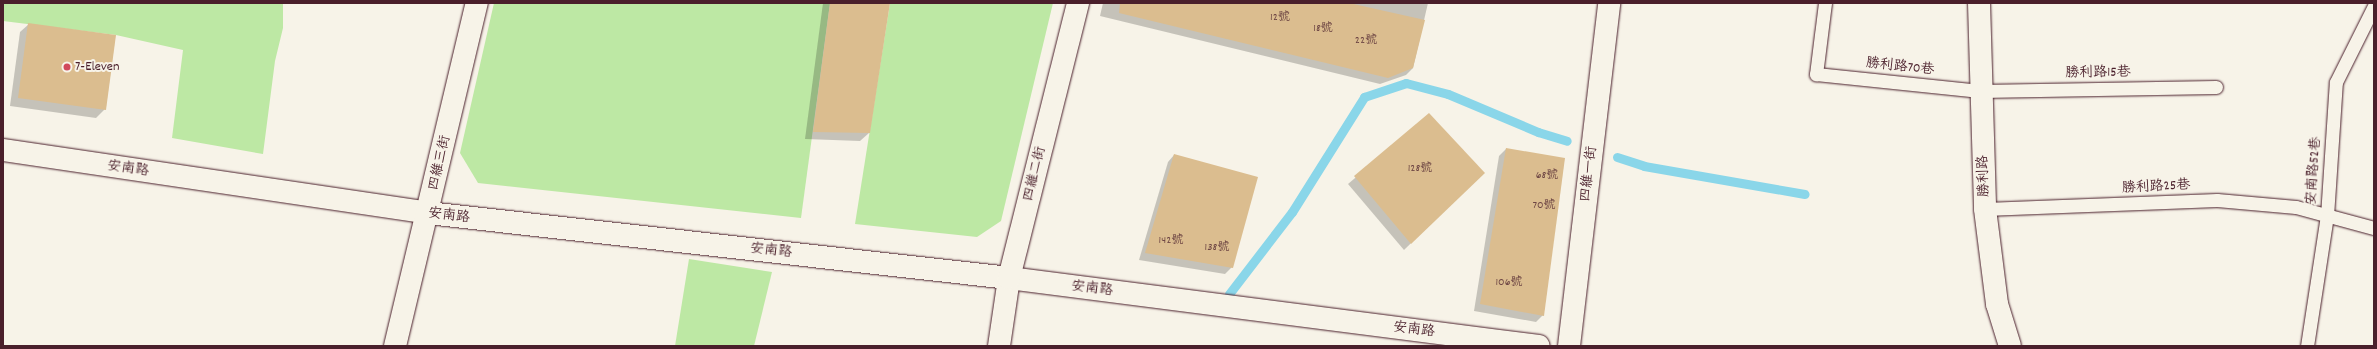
<!DOCTYPE html>
<html>
<head>
<meta charset="utf-8">
<style>
  body { margin:0 }
  #map { position:relative; width:2377px; height:349px; overflow:hidden; background:#f7f3e8; font-family:Dekko,"LXGW WenKai TC",sans-serif }
  div>[style] { position:absolute }
  .green>* { inset:0; background:#bde8a4 }
  .shadow>* { inset:0; background:#0003 }
  .stream>* { height:9px; margin:-4.5px; padding:0 4.5px; transform-origin:4.5px; border-radius:4.5px; background:#8ad6e9 }
  .building>* { inset:0; background:#dbbd8f }
  .roads { filter:drop-shadow(0 0 1px #4a1f2b) drop-shadow(0 0 1px #4a1f2b) }
  .service>* { height:13px; margin:-6.5px; padding:0 6.5px; transform-origin:6.5px; border-radius:6.5px; background:#f7f3e8 }
  .minor>* { height:22px; margin:-11px; padding:0 11px; transform-origin:11px; border-radius:11px; background:#f7f3e8 }
  .dots>* { width:11px; height:11px; translate:-50% -50%; box-sizing:border-box; border:2px solid #f7f3e8; border-radius:50% }
  span { translate:-50% -50%; white-space:nowrap; text-align:center; line-height:1.15; -webkit-text-stroke:4px #f7f3e8; paint-order:stroke }
  .number-label { font-size:12px; color:#6e4644 }
  .number-label span { -webkit-text-stroke-width:0 }
  .poi-label { font-size:14px; color:#4a1f2b }
  .left { translate:0 -50%; text-align:left }
  .street-label { font-size:14px; color:#4a1f2b }
  .frame { position:absolute; inset:0; border:4px solid #4a1f2b; pointer-events:none }
</style>
</head>
<body>
<div id="map">
  <div class="green">
    <i style="clip-path:polygon(3px 3px,283px 3px,283px 28px,275px 61px,263px 154px,172px 138px,183px 50px,116px 35px,3px 21px)"></i>
    <i style="clip-path:polygon(494px 3px,830px 3px,801px 218px,478px 183px,460px 153px)"></i>
    <i style="clip-path:polygon(890px 3px,1053px 3px,1001px 221px,977px 237px,855px 224px)"></i>
    <i style="clip-path:polygon(689px 259px,772px 272px,754px 346px,675px 346px)"></i>
  </div>
  <div class="shadow">
    <i style="clip-path:polygon(823px 3px,889px 3px,869px 133px,860px 141px,805px 139px)"></i>
    <i style="clip-path:polygon(1103px 3px,1428px 3px,1413px 68px,1406px 75px,1380px 84px,1100px 16px)"></i>
    <i style="clip-path:polygon(29px 24px,105px 109px,96px 118px,10px 106px,20px 32px)"></i>
    <i style="clip-path:polygon(1429px 115px,1483px 173px,1404px 250px,1348px 184px)"></i>
    <i style="clip-path:polygon(1506px 149px,1543px 315px,1536px 322px,1474px 311px,1499px 156px)"></i>
    <i style="clip-path:polygon(1174px 155px,1232px 267px,1225px 274px,1139px 260px,1168px 162px)"></i>
  </div>
  <div class="stream">
    <i style="left:1617px;top:157px;width:28px;rotate:18deg"></i>
    <i style="left:1644px;top:166px;width:163px;rotate:9.9deg"></i>
    <i style="left:1229px;top:294px;width:103px;rotate:-52.5deg"></i>
    <i style="left:1292px;top:212px;width:136px;rotate:-57.9deg"></i>
    <i style="left:1364px;top:97px;width:44px;rotate:-18.4deg"></i>
    <i style="left:1406px;top:83px;width:43px;rotate:14.7deg"></i>
    <i style="left:1448px;top:94px;width:98px;rotate:22.9deg"></i>
    <i style="left:1538px;top:132px;width:30px;rotate:17deg"></i>
  </div>
  <div class="building">
    <i style="clip-path:polygon(830px 3px,890px 3px,870px 133px,813px 132px)"></i>
    <i style="clip-path:polygon(1120px 3px,1349px 3px,1425px 20px,1413px 68px,1388px 78px,1119px 13px)"></i>
    <i style="clip-path:polygon(28px 23px,116px 35px,106px 110px,18px 98px)"></i>
    <i style="clip-path:polygon(1429px 113px,1485px 173px,1411px 244px,1354px 176px)"></i>
    <i style="clip-path:polygon(1506px 148px,1565px 158px,1544px 316px,1480px 304px)"></i>
    <i style="clip-path:polygon(1174px 154px,1258px 177px,1233px 268px,1145px 253px)"></i>
  </div>
  <div class="roads">
    <div class="service">
      <i style="left:1825px;top:3px;width:72px;rotate:97.2deg"></i>
      <i style="left:1816px;top:74px;width:165px;rotate:5.9deg"></i>
      <i style="left:1980px;top:91px;width:236px;rotate:-1deg"></i>
      <i style="left:1985px;top:209px;width:232px;rotate:-2.2deg"></i>
      <i style="left:2217px;top:200px;width:79px;rotate:5.1deg"></i>
      <i style="left:2296px;top:207px;width:81px;rotate:15.1deg"></i>
      <i style="left:2307px;top:346px;width:132px;rotate:-81.3deg"></i>
      <i style="left:2327px;top:216px;width:134px;rotate:-86.2deg"></i>
      <i style="left:2336px;top:82px;width:85px;rotate:-63.4deg"></i>
    </div>
    <div class="minor">
      <i style="left:1979px;top:3px;width:206px;rotate:88.3deg"></i>
      <i style="left:1985px;top:209px;width:96px;rotate:82.8deg"></i>
      <i style="left:1997px;top:304px;width:44px;rotate:72.8deg"></i>
      <i style="left:3px;top:150px;width:430px;rotate:8.4deg"></i>
      <i style="left:428px;top:213px;width:585px;rotate:6.38deg"></i>
      <i style="left:1009px;top:278px;width:534px;rotate:7.31deg"></i>
      <i style="left:395px;top:346px;width:353px;rotate:-76.6deg"></i>
      <i style="left:999px;top:346px;width:69px;rotate:-81.6deg"></i>
      <i style="left:1009px;top:278px;width:284px;rotate:-75.9deg"></i>
      <i style="left:1569px;top:346px;width:345px;rotate:-83.3deg"></i>
    </div>
  </div>
  <div class="dots">
    <i style="left:67px;top:67px;background:#d1495b"></i>
  </div>
  <div class="number-label">
    <span style="left:1280px;top:18px">12號</span>
    <span style="left:1323px;top:29px">18號</span>
    <span style="left:1366px;top:41px">22號</span>
    <span style="left:1420px;top:169px">128號</span>
    <span style="left:1547px;top:176px">68號</span>
    <span style="left:1544px;top:206px">70號</span>
    <span style="left:1171px;top:241px">142號</span>
    <span style="left:1217px;top:248px">138號</span>
    <span style="left:1509px;top:283px">106號</span>
  </div>
  <div class="poi-label">
    <span class="left" style="left:75px;top:67px">7-Eleven</span>
  </div>
  <div class="street-label">
    <span style="left:1900px;top:67px;rotate:6deg">勝利路70巷</span>
    <span style="left:2098px;top:73px;rotate:-1deg">勝利路15巷</span>
    <span style="left:440px;top:163px;rotate:-77deg">四維三街</span>
    <span style="left:128px;top:169px;rotate:8deg">安南路</span>
    <span style="left:2314px;top:171px;rotate:-86deg">安南路52巷</span>
    <span style="left:1035px;top:174px;rotate:-76deg">四維二街</span>
    <span style="left:1589px;top:174px;rotate:-83deg">四維一街</span>
    <span style="left:1984px;top:176px;rotate:-92deg">勝利路</span>
    <span style="left:2156px;top:187px;rotate:-3deg">勝利路25巷</span>
    <span style="left:449px;top:216px;rotate:7deg">安南路</span>
    <span style="left:771px;top:251px;rotate:6deg">安南路</span>
    <span style="left:1092px;top:289px;rotate:7deg">安南路</span>
    <span style="left:1414px;top:330px;rotate:7deg">安南路</span>
  </div>
  <div class="frame"></div>
</div>
</body>
</html>
